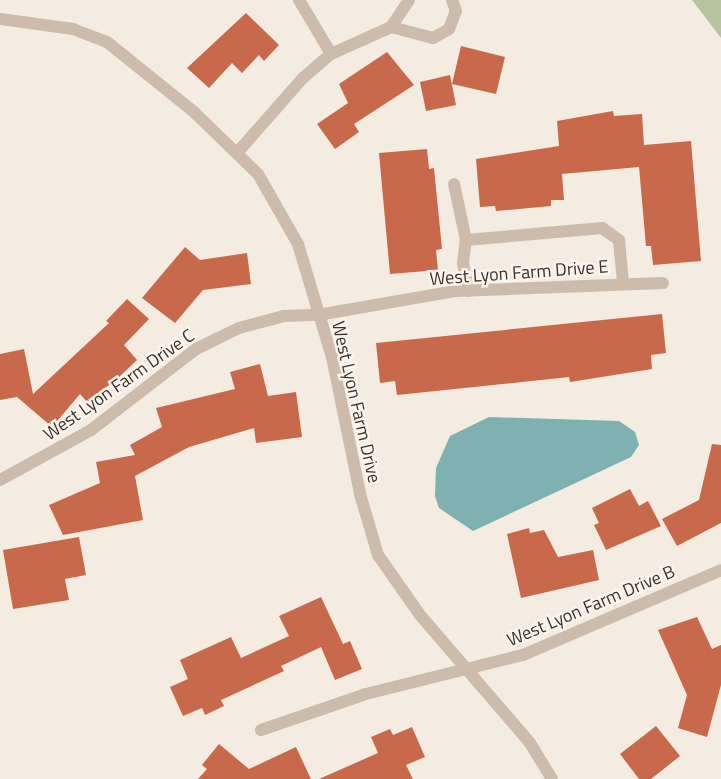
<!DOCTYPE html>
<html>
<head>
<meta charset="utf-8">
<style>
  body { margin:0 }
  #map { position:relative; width:721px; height:779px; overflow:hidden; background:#f4ebe1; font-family:"Titillium Web",sans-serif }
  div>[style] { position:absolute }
  .green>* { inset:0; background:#b8c4a0 }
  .water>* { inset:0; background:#7fb0b2 }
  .building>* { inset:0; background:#c8694b }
  .street>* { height:12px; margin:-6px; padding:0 6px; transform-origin:6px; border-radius:6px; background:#cdbbac }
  span { translate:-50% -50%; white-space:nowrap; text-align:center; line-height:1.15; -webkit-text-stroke:5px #fbf5ee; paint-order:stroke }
  .street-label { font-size:18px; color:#3b302b }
</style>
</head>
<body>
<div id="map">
  <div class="green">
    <i style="clip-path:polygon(692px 0,721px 0,721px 38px)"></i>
  </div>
  <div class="water">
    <i style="clip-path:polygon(489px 417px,619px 421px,635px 432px,639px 445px,631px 457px,473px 531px,439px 508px,435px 496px,436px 468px,450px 436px)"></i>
  </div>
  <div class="building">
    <i style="clip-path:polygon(246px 13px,279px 45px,264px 61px,259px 55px,242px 73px,232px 63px,209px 88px,187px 68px)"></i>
    <i style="clip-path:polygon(461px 46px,505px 57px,496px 94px,452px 84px)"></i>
    <i style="clip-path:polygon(387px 52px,414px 85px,354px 124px,359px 132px,335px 149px,317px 124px,348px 103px,339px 84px)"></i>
    <i style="clip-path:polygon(450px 75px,456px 105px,426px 111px,420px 82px)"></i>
    <i style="clip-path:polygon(613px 111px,614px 116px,642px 114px,644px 145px,691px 141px,701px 261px,653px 265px,651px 246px,646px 246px,639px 167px,562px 174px,564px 200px,551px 200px,551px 206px,496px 211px,495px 206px,480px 207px,476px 159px,559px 146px,557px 121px)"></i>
    <i style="clip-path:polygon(427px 149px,429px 169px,434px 168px,442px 249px,436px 250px,438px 270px,390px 274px,379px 153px)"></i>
    <i style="clip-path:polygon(185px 247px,200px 260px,247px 253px,251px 284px,203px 290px,175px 323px,142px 298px)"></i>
    <i style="clip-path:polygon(127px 299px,149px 319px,124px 345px,137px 360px,118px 378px,87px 402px,80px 394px,52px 427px,17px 397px,0 400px,0 354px,24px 349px,33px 394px,109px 323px,106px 321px)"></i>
    <i style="clip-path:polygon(662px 314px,666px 353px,651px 355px,652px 369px,570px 382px,569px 377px,397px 395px,395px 381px,380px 383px,376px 343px)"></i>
    <i style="clip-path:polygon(260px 364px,268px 396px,296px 392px,302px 437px,256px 443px,254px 428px,189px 447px,135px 476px,143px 520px,63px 535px,49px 505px,100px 483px,96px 462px,135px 455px,130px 445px,162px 427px,156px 408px,235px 389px,230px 372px)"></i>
    <i style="clip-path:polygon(712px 444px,721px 445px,721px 523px,677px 546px,662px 519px,699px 500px)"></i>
    <i style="clip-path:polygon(630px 489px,639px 506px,648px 501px,661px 526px,606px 550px,594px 525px,599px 523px,592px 508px)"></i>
    <i style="clip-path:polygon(529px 528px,530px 533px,544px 530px,558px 557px,593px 550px,599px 580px,521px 598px,507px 534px)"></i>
    <i style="clip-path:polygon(79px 537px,86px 575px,65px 579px,69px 600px,13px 609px,3px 550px)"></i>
    <i style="clip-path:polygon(321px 597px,343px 644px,350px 641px,362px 669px,335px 680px,321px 647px,281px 666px,284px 671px,221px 700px,224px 706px,205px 715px,202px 708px,183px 716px,170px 687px,188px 679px,180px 660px,231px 637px,241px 658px,289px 636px,279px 616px)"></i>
    <i style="clip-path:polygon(697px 617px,712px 649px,721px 645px,721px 685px,707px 737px,678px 728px,687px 695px,658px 630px)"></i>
    <i style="clip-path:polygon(656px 726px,680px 756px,651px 779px,639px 779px,620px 754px)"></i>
    <i style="clip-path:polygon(412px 727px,425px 757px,406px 765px,413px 779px,319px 779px,378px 753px,371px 737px,390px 729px,393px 735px)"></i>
    <i style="clip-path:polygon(219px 744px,249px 769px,296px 747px,311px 779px,198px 779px,207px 769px,202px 765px)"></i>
  </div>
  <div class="street">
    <i style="left:299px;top:0;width:63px;rotate:59.3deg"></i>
    <i style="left:331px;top:54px;width:66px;rotate:-24.2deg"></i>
    <i style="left:391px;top:27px;width:43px;rotate:14.7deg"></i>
    <i style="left:433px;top:38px;width:18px;rotate:-29deg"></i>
    <i style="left:449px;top:29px;width:19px;rotate:-69deg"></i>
    <i style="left:456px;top:11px;width:12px;rotate:-110deg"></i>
    <i style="left:0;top:19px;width:74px;rotate:7.8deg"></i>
    <i style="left:73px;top:29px;width:36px;rotate:21deg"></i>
    <i style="left:107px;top:42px;width:112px;rotate:38.8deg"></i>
    <i style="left:194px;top:112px;width:89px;rotate:44.1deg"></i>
    <i style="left:258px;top:174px;width:81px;rotate:60.3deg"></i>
    <i style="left:298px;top:244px;width:118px;rotate:73.3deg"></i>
    <i style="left:332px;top:357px;width:140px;rotate:78.4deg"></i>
    <i style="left:360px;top:494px;width:64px;rotate:73.6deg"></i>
    <i style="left:378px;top:555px;width:73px;rotate:55deg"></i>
    <i style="left:420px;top:615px;width:169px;rotate:49.3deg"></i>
    <i style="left:530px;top:743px;width:42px;rotate:58.6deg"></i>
    <i style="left:391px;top:27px;width:32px;rotate:-56deg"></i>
    <i style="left:237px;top:153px;width:100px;rotate:-48.7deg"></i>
    <i style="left:303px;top:78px;width:37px;rotate:-41deg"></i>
    <i style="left:454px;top:184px;width:57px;rotate:77.9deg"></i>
    <i style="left:468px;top:291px;width:28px;rotate:-100deg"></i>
    <i style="left:463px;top:263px;width:23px;rotate:-83deg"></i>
    <i style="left:466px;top:240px;width:137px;rotate:-5deg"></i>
    <i style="left:602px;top:228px;width:21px;rotate:35deg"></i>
    <i style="left:619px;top:240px;width:43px;rotate:84.7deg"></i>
    <i style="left:0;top:480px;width:104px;rotate:-28.8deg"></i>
    <i style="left:91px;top:430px;width:133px;rotate:-37.6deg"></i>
    <i style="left:196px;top:349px;width:48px;rotate:-26deg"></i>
    <i style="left:239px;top:328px;width:47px;rotate:-14.9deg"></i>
    <i style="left:284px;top:316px;width:34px;rotate:-2deg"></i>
    <i style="left:318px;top:315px;width:140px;rotate:-9.9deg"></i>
    <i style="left:456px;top:291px;width:207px;rotate:-2.2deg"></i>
    <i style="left:261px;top:730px;width:111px;rotate:-18.9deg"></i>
    <i style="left:366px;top:694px;width:162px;rotate:-14deg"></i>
    <i style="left:523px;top:655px;width:215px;rotate:-23.2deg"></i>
  </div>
  <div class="street-label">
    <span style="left:519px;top:273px;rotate:-4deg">West Lyon Farm Drive E</span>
    <span style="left:119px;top:385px;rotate:-35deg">West Lyon Farm Drive C</span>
    <span style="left:356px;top:402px;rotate:77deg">West Lyon Farm Drive</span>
    <span style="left:591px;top:606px;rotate:-23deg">West Lyon Farm Drive B</span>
  </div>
</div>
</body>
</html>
